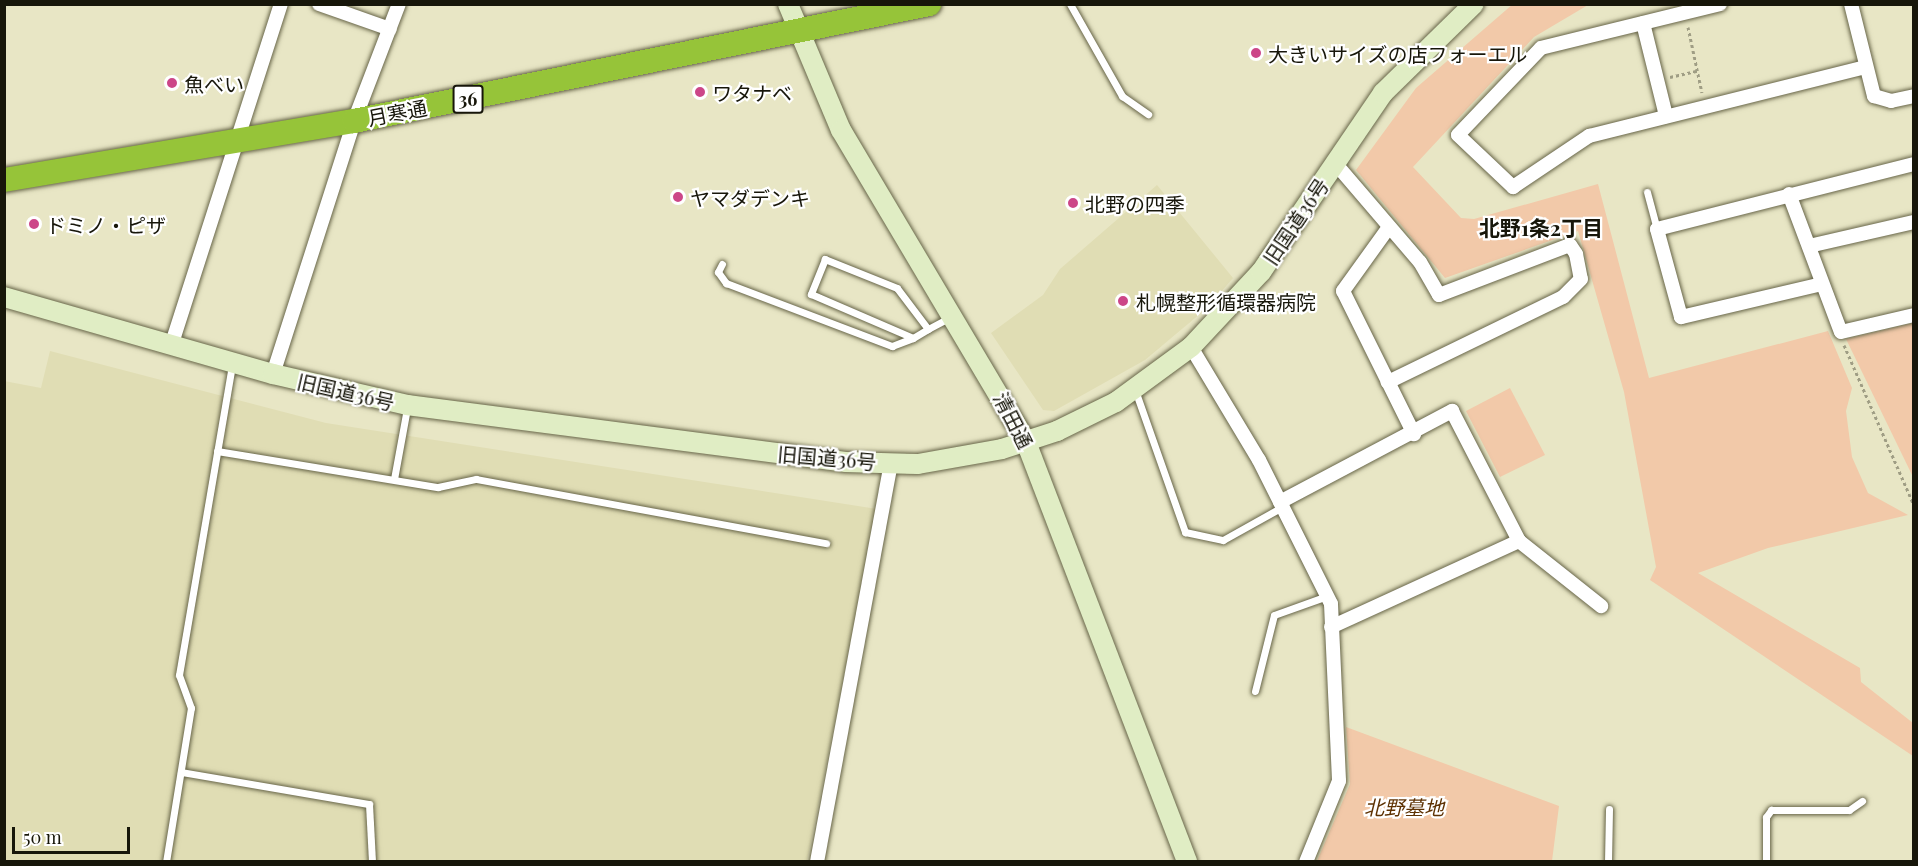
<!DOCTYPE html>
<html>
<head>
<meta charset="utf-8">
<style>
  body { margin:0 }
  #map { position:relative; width:1918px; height:866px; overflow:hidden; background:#e8e6c5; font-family:"Playfair Display","Noto Sans JP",serif }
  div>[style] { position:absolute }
  .built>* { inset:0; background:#e0ddb4 }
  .green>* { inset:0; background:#f2c9a9 }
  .path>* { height:3px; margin-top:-1.5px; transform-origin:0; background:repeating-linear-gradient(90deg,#9f9d84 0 3px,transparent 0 6px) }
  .roads { filter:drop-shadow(0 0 2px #676548) drop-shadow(0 0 2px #676548) }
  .lane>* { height:7px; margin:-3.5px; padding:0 3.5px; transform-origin:3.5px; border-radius:3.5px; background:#fff }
  .street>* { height:14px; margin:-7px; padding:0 7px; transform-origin:7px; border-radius:7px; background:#fff }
  .secondary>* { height:20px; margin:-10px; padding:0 10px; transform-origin:10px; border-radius:10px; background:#e0edc4 }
  .highway>* { height:24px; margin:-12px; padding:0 12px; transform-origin:12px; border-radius:12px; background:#96c439 }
  .dots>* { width:16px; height:16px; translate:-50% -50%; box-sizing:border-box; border:3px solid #fff; border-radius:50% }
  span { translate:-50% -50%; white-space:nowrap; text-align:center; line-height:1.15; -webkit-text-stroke:4.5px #fff; paint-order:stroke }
  .shield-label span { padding:2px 4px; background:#fff; border:2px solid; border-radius:4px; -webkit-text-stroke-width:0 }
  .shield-label { font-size:18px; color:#17160a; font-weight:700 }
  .poi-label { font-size:20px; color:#17160a }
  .left { translate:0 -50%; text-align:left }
  .street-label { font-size:20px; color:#17160a }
  .park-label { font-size:20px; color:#5e3203; font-style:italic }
  .neighbourhood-label { font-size:21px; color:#17160a; font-weight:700 }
  .frame { position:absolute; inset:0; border:6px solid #17160a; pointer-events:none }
  .scale { position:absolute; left:12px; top:827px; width:118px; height:27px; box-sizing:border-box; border:3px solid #17160a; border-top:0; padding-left:8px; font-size:18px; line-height:21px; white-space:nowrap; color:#17160a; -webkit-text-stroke:4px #fff; paint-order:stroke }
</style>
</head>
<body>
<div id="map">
  <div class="built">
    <i style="clip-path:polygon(1157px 185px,1233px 278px,1207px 308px,1145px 360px,1054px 411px,1043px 410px,991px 333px,1043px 295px,1060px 269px)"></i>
    <i style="clip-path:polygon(50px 351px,326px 423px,877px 509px,807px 861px,5px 861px,4px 381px,41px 388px)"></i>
  </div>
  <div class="green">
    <i style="clip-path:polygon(1513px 4px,1588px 5px,1534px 37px,1413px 167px,1461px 218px,1474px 219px,1598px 184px,1649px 378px,1828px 331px,1852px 388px,1846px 411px,1852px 457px,1868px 493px,1908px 515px,1768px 548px,1698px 573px,1860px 668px,1861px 682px,1913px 723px,1913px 756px,1650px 580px,1656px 567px,1624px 392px,1578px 231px,1445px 278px,1356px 170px,1416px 88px)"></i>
    <i style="clip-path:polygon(1913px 323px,1914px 323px,1913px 477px,1846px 339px)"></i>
    <i style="clip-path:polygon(1510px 388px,1545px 455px,1500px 477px,1466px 411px)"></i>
    <i style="clip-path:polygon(1346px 727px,1559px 806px,1552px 861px,1317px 861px,1350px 784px)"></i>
  </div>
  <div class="path">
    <i style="left:1688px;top:27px;width:67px;rotate:78deg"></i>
    <i style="left:1670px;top:77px;width:28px;rotate:-13deg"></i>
    <i style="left:1844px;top:345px;width:175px;rotate:66.4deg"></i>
  </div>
  <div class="roads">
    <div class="lane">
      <i style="left:1070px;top:4px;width:106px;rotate:60.5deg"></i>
      <i style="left:1122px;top:96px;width:32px;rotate:35deg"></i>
      <i style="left:1647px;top:192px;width:38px;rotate:75deg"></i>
      <i style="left:722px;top:264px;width:9px;rotate:117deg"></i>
      <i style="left:718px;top:272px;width:14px;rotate:54deg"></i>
      <i style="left:726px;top:283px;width:178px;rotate:20.8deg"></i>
      <i style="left:892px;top:346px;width:22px;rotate:-21deg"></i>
      <i style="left:928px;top:329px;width:51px;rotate:-127.1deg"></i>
      <i style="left:897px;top:288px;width:78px;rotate:-158.1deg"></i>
      <i style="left:825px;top:259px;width:38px;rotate:112deg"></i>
      <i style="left:811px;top:294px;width:111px;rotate:23.3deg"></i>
      <i style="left:913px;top:338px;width:17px;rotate:-31deg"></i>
      <i style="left:928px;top:329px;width:24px;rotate:-28deg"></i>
      <i style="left:1135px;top:390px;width:151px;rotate:70.6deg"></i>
      <i style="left:1185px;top:532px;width:39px;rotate:12deg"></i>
      <i style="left:1223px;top:540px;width:68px;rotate:-29.2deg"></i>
      <i style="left:217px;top:451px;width:224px;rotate:9.3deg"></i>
      <i style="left:438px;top:487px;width:39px;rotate:-12deg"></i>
      <i style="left:476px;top:479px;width:356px;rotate:10.4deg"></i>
      <i style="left:394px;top:479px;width:72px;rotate:-79.6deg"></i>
      <i style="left:1255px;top:691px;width:78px;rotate:-76deg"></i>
      <i style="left:1274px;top:615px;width:56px;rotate:-19.7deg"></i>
      <i style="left:181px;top:772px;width:191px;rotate:9.7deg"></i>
      <i style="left:369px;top:804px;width:58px;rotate:87deg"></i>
      <i style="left:166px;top:862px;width:156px;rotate:-80.8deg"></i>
      <i style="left:191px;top:708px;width:35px;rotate:-110deg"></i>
      <i style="left:179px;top:675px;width:314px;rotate:-80.3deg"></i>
      <i style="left:1608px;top:862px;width:53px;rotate:-88.9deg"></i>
      <i style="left:1766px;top:862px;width:45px;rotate:-90deg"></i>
      <i style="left:1766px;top:817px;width:9px;rotate:-54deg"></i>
      <i style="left:1771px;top:810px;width:78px"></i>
      <i style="left:1849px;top:810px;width:16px;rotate:-35deg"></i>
    </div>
    <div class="street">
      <i style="left:319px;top:4px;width:75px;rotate:19.4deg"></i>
      <i style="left:1720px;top:4px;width:184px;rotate:166.2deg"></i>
      <i style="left:1541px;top:48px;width:120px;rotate:133.7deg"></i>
      <i style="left:1458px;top:135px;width:76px;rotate:43.4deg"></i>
      <i style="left:1513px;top:187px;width:92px;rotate:-33.9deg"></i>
      <i style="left:1589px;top:136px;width:284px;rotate:-14deg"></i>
      <i style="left:1851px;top:4px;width:95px;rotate:76deg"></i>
      <i style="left:1874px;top:96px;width:18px;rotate:16deg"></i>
      <i style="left:1891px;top:101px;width:24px;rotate:-12deg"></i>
      <i style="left:1643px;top:23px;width:96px;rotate:76.1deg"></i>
      <i style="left:1335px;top:163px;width:130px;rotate:49.4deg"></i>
      <i style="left:1420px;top:262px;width:38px;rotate:60deg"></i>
      <i style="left:1439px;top:295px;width:140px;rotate:-20.9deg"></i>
      <i style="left:1570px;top:245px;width:11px;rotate:56deg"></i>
      <i style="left:1576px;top:254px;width:25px;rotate:79deg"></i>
      <i style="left:1581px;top:279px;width:25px;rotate:135deg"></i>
      <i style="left:1563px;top:297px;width:195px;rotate:154.1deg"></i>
      <i style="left:1789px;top:194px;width:147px;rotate:69.4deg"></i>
      <i style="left:1841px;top:332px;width:75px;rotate:-13.1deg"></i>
      <i style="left:1389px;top:227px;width:79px;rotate:125.7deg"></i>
      <i style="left:1343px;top:291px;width:160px;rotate:63.6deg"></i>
      <i style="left:1809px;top:246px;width:108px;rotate:-12.9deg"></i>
      <i style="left:1822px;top:284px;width:145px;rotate:166.8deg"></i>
      <i style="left:1681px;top:317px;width:91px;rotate:-105.3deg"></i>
      <i style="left:1657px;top:229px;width:265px;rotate:-14.2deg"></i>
      <i style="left:172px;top:343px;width:356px;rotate:-72.2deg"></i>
      <i style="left:1191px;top:347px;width:132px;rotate:59deg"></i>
      <i style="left:1259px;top:460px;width:161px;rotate:63.4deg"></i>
      <i style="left:1331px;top:604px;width:177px;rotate:87.4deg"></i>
      <i style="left:1339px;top:781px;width:87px;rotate:112.2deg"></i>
      <i style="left:273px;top:374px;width:266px;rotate:-72.2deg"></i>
      <i style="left:354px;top:121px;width:125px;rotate:-69deg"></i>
      <i style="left:1280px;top:502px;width:195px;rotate:-27.9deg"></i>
      <i style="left:1452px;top:411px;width:146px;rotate:62.7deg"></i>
      <i style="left:1519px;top:541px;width:105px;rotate:38.4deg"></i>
      <i style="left:1331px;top:627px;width:207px;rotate:-24.6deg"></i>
      <i style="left:817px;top:862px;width:406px;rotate:-79.5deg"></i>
    </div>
    <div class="secondary">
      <i style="left:788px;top:4px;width:137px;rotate:67.2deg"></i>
      <i style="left:841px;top:130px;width:363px;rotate:59.3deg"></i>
      <i style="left:1026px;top:442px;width:450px;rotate:69deg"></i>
      <i style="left:4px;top:297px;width:280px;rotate:16deg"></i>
      <i style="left:273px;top:374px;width:138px;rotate:13deg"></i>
      <i style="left:407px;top:405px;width:442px;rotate:7.4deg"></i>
      <i style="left:845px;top:462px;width:73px;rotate:1.6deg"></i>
      <i style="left:918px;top:464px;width:85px;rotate:-10.1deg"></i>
      <i style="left:1002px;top:449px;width:58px;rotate:-18.1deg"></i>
      <i style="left:1057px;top:431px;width:66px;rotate:-26.2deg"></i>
      <i style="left:1116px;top:402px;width:93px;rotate:-36.3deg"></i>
      <i style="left:1191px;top:347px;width:103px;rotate:-47deg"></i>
      <i style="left:1261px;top:272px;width:217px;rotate:-55.7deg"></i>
      <i style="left:1383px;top:93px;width:127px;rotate:-44.4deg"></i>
    </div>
    <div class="highway">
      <i style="left:4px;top:180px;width:355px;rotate:-9.6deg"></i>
      <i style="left:354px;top:121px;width:587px;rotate:-11.5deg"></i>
    </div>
  </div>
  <div class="dots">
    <i style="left:1256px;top:53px;background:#cc4688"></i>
    <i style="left:172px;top:83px;background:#cc4688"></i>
    <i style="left:700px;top:92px;background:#cc4688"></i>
    <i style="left:678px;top:197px;background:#cc4688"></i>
    <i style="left:1073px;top:203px;background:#cc4688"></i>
    <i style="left:34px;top:224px;background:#cc4688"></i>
    <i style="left:1123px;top:301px;background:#cc4688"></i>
  </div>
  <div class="shield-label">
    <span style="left:468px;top:99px">36</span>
  </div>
  <div class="poi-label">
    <span class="left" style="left:1268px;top:53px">大きいサイズの店フォーエル</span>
    <span class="left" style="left:184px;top:83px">魚べい</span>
    <span class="left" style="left:712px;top:92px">ワタナベ</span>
    <span class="left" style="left:690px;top:197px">ヤマダデンキ</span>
    <span class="left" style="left:1085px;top:203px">北野の四季</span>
    <span class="left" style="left:46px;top:224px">ドミノ・ピザ</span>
    <span class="left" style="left:1136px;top:301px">札幌整形循環器病院</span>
  </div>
  <div class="street-label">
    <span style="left:397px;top:112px;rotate:-11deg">月寒通</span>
    <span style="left:1295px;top:221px;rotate:-56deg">旧国道36号</span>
    <span style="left:346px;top:391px;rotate:13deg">旧国道36号</span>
    <span style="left:1014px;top:420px;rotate:63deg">清田通</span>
    <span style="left:827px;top:457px;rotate:5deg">旧国道36号</span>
  </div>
  <div class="park-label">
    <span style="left:1404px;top:806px">北野墓地</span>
  </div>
  <div class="neighbourhood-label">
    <span style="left:1541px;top:227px">北野1条2丁目</span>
  </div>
  <div class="frame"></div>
  <div class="scale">50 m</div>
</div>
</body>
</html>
